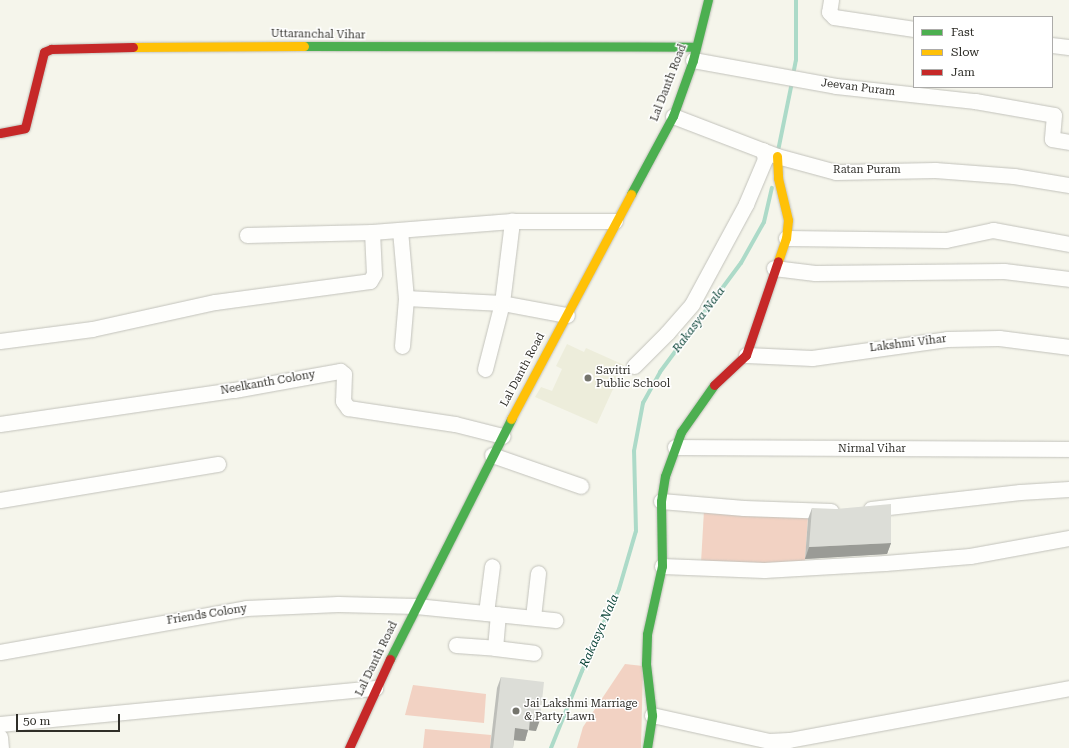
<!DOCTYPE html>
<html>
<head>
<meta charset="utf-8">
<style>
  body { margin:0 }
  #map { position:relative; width:1069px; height:748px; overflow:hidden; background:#f5f5eb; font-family:"Roboto Serif",serif }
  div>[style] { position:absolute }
  .built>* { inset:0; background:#ededdb }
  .green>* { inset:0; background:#f2d2c3 }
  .stream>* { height:4px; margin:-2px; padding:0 2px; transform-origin:2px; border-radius:2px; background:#acdac8 }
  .roads { filter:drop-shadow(0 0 1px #c2c2bb) drop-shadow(0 0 1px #c2c2bb) }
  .street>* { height:15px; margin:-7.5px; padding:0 7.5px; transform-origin:7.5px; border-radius:7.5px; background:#fefefc }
  .fast>* { height:9px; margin:-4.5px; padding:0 4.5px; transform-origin:4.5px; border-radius:4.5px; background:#4caf50 }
  .slow>* { height:9px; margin:-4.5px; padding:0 4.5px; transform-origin:4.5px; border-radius:4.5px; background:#ffc107 }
  .jam>* { height:9px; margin:-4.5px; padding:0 4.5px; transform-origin:4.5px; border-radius:4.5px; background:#c62828 }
  .wall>* { inset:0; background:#bdbeb9 }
  .shaded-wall>* { inset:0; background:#9a9b96 }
  .building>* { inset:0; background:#dcddd7 }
  .dots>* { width:11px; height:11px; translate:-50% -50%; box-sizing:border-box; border:2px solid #fff; border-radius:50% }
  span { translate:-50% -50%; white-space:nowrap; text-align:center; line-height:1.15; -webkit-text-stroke:3px #fff; paint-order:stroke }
  .street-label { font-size:11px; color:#2f2e28 }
  .poi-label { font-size:11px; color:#2f2e28 }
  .left { translate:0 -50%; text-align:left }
  .water-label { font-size:12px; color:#0b4437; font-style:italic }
  .legend { position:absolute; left:913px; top:16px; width:140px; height:72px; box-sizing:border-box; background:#fff; border:1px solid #acaba9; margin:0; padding:5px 7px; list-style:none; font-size:12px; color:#2f2e28 }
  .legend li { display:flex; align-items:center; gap:8px; height:20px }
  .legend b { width:20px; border:1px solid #acaba9 }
  .scale { position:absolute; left:16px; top:714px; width:104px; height:18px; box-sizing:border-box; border:2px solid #2f2e28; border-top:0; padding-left:5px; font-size:12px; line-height:14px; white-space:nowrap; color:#2f2e28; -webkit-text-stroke:3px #fff; paint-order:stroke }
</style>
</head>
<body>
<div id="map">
  <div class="built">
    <i style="clip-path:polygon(567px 344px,584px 352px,586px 348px,624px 365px,597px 424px,535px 397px,541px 387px,552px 391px,562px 369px,556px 366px)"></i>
  </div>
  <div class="green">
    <i style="clip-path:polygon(704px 510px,808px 516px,805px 562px,756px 566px,701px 563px)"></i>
    <i style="clip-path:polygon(625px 664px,643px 666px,641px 748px,577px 748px,583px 727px)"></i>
    <i style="clip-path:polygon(413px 685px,486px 694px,484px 723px,405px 715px)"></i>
    <i style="clip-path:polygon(425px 729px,491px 735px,490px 748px,423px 748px)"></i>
  </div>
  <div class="stream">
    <i style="left:793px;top:75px;width:15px;rotate:-79deg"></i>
    <i style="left:796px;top:60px;width:60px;rotate:-90deg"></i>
    <i style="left:778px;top:151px;width:70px;rotate:-78.5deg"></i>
    <i style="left:551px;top:748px;width:83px;rotate:-68.1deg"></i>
    <i style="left:582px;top:671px;width:90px;rotate:-65.7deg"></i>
    <i style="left:619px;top:589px;width:60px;rotate:-73.7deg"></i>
    <i style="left:636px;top:531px;width:80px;rotate:-91.4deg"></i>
    <i style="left:634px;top:451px;width:49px;rotate:-79.4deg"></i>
    <i style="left:643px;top:403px;width:35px;rotate:-61deg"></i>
    <i style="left:660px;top:372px;width:136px;rotate:-53.4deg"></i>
    <i style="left:741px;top:263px;width:47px;rotate:-60.7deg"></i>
    <i style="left:764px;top:222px;width:35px;rotate:-77deg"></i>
  </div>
  <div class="roads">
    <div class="street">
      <i style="left:831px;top:0;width:12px;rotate:99deg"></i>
      <i style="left:829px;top:12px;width:7px;rotate:45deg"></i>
      <i style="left:834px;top:17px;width:81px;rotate:8.5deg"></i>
      <i style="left:1052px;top:45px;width:17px;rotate:7deg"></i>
      <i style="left:693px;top:60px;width:145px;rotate:10.3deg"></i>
      <i style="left:836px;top:86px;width:140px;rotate:6.2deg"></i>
      <i style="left:975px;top:101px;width:80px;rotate:10deg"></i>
      <i style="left:1054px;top:115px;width:24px;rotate:95deg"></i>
      <i style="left:1052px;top:139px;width:17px;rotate:10deg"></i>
      <i style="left:673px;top:116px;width:111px;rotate:21deg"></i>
      <i style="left:777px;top:156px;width:61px;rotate:15.2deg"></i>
      <i style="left:836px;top:172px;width:99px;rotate:-1.2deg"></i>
      <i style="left:935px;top:170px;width:79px;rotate:4.3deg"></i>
      <i style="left:1014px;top:176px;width:56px;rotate:9.3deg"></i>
      <i style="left:400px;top:230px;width:68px;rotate:85deg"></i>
      <i style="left:406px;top:298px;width:96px;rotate:3deg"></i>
      <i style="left:502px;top:303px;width:66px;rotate:10.5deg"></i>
      <i style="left:247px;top:235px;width:125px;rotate:-1.4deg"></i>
      <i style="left:372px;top:232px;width:140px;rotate:-4.5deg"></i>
      <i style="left:512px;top:221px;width:103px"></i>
      <i style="left:786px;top:238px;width:160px;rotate:0.7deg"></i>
      <i style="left:946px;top:240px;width:48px;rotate:-12deg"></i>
      <i style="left:993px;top:230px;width:77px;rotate:10.4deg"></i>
      <i style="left:774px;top:268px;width:41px;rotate:7deg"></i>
      <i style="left:815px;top:273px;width:189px;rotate:-0.6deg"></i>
      <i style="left:1004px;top:271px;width:65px;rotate:7deg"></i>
      <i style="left:0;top:341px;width:93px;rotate:-7.4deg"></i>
      <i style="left:92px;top:329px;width:126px;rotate:-12.4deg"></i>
      <i style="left:215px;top:302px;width:156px;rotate:-7.7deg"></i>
      <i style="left:370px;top:281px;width:8px;rotate:-60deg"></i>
      <i style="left:374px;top:274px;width:42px;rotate:-92.7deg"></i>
      <i style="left:402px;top:346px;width:48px;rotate:-85.2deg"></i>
      <i style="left:746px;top:355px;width:66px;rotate:2.6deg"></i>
      <i style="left:812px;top:358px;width:136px;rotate:-8deg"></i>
      <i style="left:947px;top:339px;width:52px;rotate:-1.1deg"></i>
      <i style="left:999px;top:338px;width:71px;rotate:7.3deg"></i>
      <i style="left:634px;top:366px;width:47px;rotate:-45deg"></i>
      <i style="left:667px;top:333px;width:38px;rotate:-49deg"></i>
      <i style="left:692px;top:304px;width:114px;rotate:-61.6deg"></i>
      <i style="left:746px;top:204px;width:49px;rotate:-67.1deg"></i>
      <i style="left:765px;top:159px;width:9px;rotate:-103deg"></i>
      <i style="left:485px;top:369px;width:68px;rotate:-75.6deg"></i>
      <i style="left:502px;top:303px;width:83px;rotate:-83deg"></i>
      <i style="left:0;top:424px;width:236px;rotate:-8.3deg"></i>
      <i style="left:234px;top:390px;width:108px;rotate:-10.2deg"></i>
      <i style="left:340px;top:371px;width:5px;rotate:37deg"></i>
      <i style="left:344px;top:374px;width:27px;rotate:92deg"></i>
      <i style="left:343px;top:401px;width:9px;rotate:54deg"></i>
      <i style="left:348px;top:408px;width:108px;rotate:8.5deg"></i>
      <i style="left:455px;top:424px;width:49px;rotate:14.3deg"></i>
      <i style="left:675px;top:447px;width:394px;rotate:0.3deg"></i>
      <i style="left:492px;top:455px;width:94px;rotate:19.2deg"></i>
      <i style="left:0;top:500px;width:221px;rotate:-9.4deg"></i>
      <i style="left:661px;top:501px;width:83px;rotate:4.8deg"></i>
      <i style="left:744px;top:508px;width:87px;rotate:2deg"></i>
      <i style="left:871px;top:509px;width:150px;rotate:-6.5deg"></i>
      <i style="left:1020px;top:492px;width:49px;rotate:-3.5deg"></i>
      <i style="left:662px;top:566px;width:102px;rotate:2.2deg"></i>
      <i style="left:764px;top:570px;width:121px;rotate:-3.3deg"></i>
      <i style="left:885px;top:563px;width:85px;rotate:-4.7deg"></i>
      <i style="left:970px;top:556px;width:101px;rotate:-10.3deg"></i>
      <i style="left:486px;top:613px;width:47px;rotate:-82.7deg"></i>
      <i style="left:533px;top:617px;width:44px;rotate:-83.5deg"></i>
      <i style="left:456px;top:645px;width:39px;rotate:4deg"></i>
      <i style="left:495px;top:648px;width:34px;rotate:-85deg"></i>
      <i style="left:495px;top:648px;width:39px;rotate:7deg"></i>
      <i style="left:0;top:652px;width:250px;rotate:-10.1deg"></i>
      <i style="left:246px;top:608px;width:92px;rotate:-2.5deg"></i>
      <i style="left:338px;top:604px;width:78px;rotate:1.5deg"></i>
      <i style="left:416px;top:606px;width:140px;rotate:5.8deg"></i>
      <i style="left:652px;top:715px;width:120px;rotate:12.5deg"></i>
      <i style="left:769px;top:741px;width:20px;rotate:-3deg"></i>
      <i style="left:789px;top:740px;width:285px;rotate:-10.5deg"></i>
      <i style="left:0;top:724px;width:377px;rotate:-5.5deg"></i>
      <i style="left:0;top:737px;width:11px;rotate:85deg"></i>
    </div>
    <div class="fast">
      <i style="left:304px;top:46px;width:392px;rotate:0.1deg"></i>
      <i style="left:631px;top:194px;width:89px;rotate:-61.7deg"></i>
      <i style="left:673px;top:116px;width:59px;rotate:-70.3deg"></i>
      <i style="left:693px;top:60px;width:62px;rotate:-76deg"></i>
      <i style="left:390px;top:659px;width:269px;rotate:-63.2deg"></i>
      <i style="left:647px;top:748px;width:33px;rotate:-81deg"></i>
      <i style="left:652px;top:715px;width:51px;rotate:-96.7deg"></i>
      <i style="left:646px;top:664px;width:30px;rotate:-88deg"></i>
      <i style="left:647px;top:634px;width:70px;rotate:-77.6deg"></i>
      <i style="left:662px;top:566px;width:65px;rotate:-90.9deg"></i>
      <i style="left:661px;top:501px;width:25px;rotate:-81deg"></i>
      <i style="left:665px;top:476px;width:47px;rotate:-70deg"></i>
      <i style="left:681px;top:432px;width:57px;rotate:-54.9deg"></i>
    </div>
    <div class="slow">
      <i style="left:133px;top:47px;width:171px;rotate:-0.3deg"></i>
      <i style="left:777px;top:156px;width:22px;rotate:87deg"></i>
      <i style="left:778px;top:178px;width:43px;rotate:76.6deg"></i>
      <i style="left:788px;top:220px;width:18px;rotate:96deg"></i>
      <i style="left:786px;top:238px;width:24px;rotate:109deg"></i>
      <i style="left:511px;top:419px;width:255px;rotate:-61.9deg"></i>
    </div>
    <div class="jam">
      <i style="left:0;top:133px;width:25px;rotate:-11deg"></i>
      <i style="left:25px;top:128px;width:78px;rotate:-76deg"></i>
      <i style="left:44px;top:52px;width:8px;rotate:-23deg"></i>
      <i style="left:51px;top:49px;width:82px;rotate:-1.4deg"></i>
      <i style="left:714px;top:385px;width:44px;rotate:-43.2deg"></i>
      <i style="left:746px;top:355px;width:99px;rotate:-71.2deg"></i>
      <i style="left:349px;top:748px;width:98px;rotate:-65.3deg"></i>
    </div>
  </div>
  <div class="wall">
    <i style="clip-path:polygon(812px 508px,891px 543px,887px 554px,805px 559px,808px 519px)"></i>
    <i style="clip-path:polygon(501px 677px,536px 731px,528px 730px,525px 741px,514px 740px,513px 748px,490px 748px,497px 688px)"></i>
  </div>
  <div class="shaded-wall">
    <i style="clip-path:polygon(891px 543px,887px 554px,805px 559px,809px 547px)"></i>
    <i style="clip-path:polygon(530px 719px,540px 720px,536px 731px,528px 730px,525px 741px,511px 740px,515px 728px)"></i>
  </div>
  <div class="building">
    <i style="clip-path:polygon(891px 504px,891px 543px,809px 547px,812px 508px,836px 509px)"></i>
    <i style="clip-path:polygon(501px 677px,544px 682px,540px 720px,530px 719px,529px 730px,515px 728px,513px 748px,493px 748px)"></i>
  </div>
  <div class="dots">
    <i style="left:588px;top:378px;background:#74746c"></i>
    <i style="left:516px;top:711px;background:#74746c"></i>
  </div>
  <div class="street-label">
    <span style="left:318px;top:35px;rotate:1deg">Uttaranchal Vihar</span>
    <span style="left:669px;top:83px;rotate:-69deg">Lal Danth Road</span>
    <span style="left:858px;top:88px;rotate:7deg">Jeevan Puram</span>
    <span style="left:867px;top:170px">Ratan Puram</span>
    <span style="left:908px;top:344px;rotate:-7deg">Lakshmi Vihar</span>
    <span style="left:523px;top:370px;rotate:-62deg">Lal Danth Road</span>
    <span style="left:268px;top:383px;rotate:-10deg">Neelkanth Colony</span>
    <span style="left:872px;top:449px">Nirmal Vihar</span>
    <span style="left:207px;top:615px;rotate:-9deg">Friends Colony</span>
    <span style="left:377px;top:659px;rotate:-64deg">Lal Danth Road</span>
  </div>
  <div class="poi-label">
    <span class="left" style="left:596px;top:378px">Savitri<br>Public School</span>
    <span class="left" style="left:524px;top:711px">Jai Lakshmi Marriage<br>&amp; Party Lawn</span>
  </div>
  <div class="water-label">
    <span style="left:699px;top:320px;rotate:-53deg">Rakasya Nala</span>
    <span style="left:600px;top:631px;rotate:-66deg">Rakasya Nala</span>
  </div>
  <ul class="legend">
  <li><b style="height:5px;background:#4caf50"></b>Fast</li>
  <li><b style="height:5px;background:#ffc107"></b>Slow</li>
  <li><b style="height:5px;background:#c62828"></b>Jam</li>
  </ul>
  <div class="scale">50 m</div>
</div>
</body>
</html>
